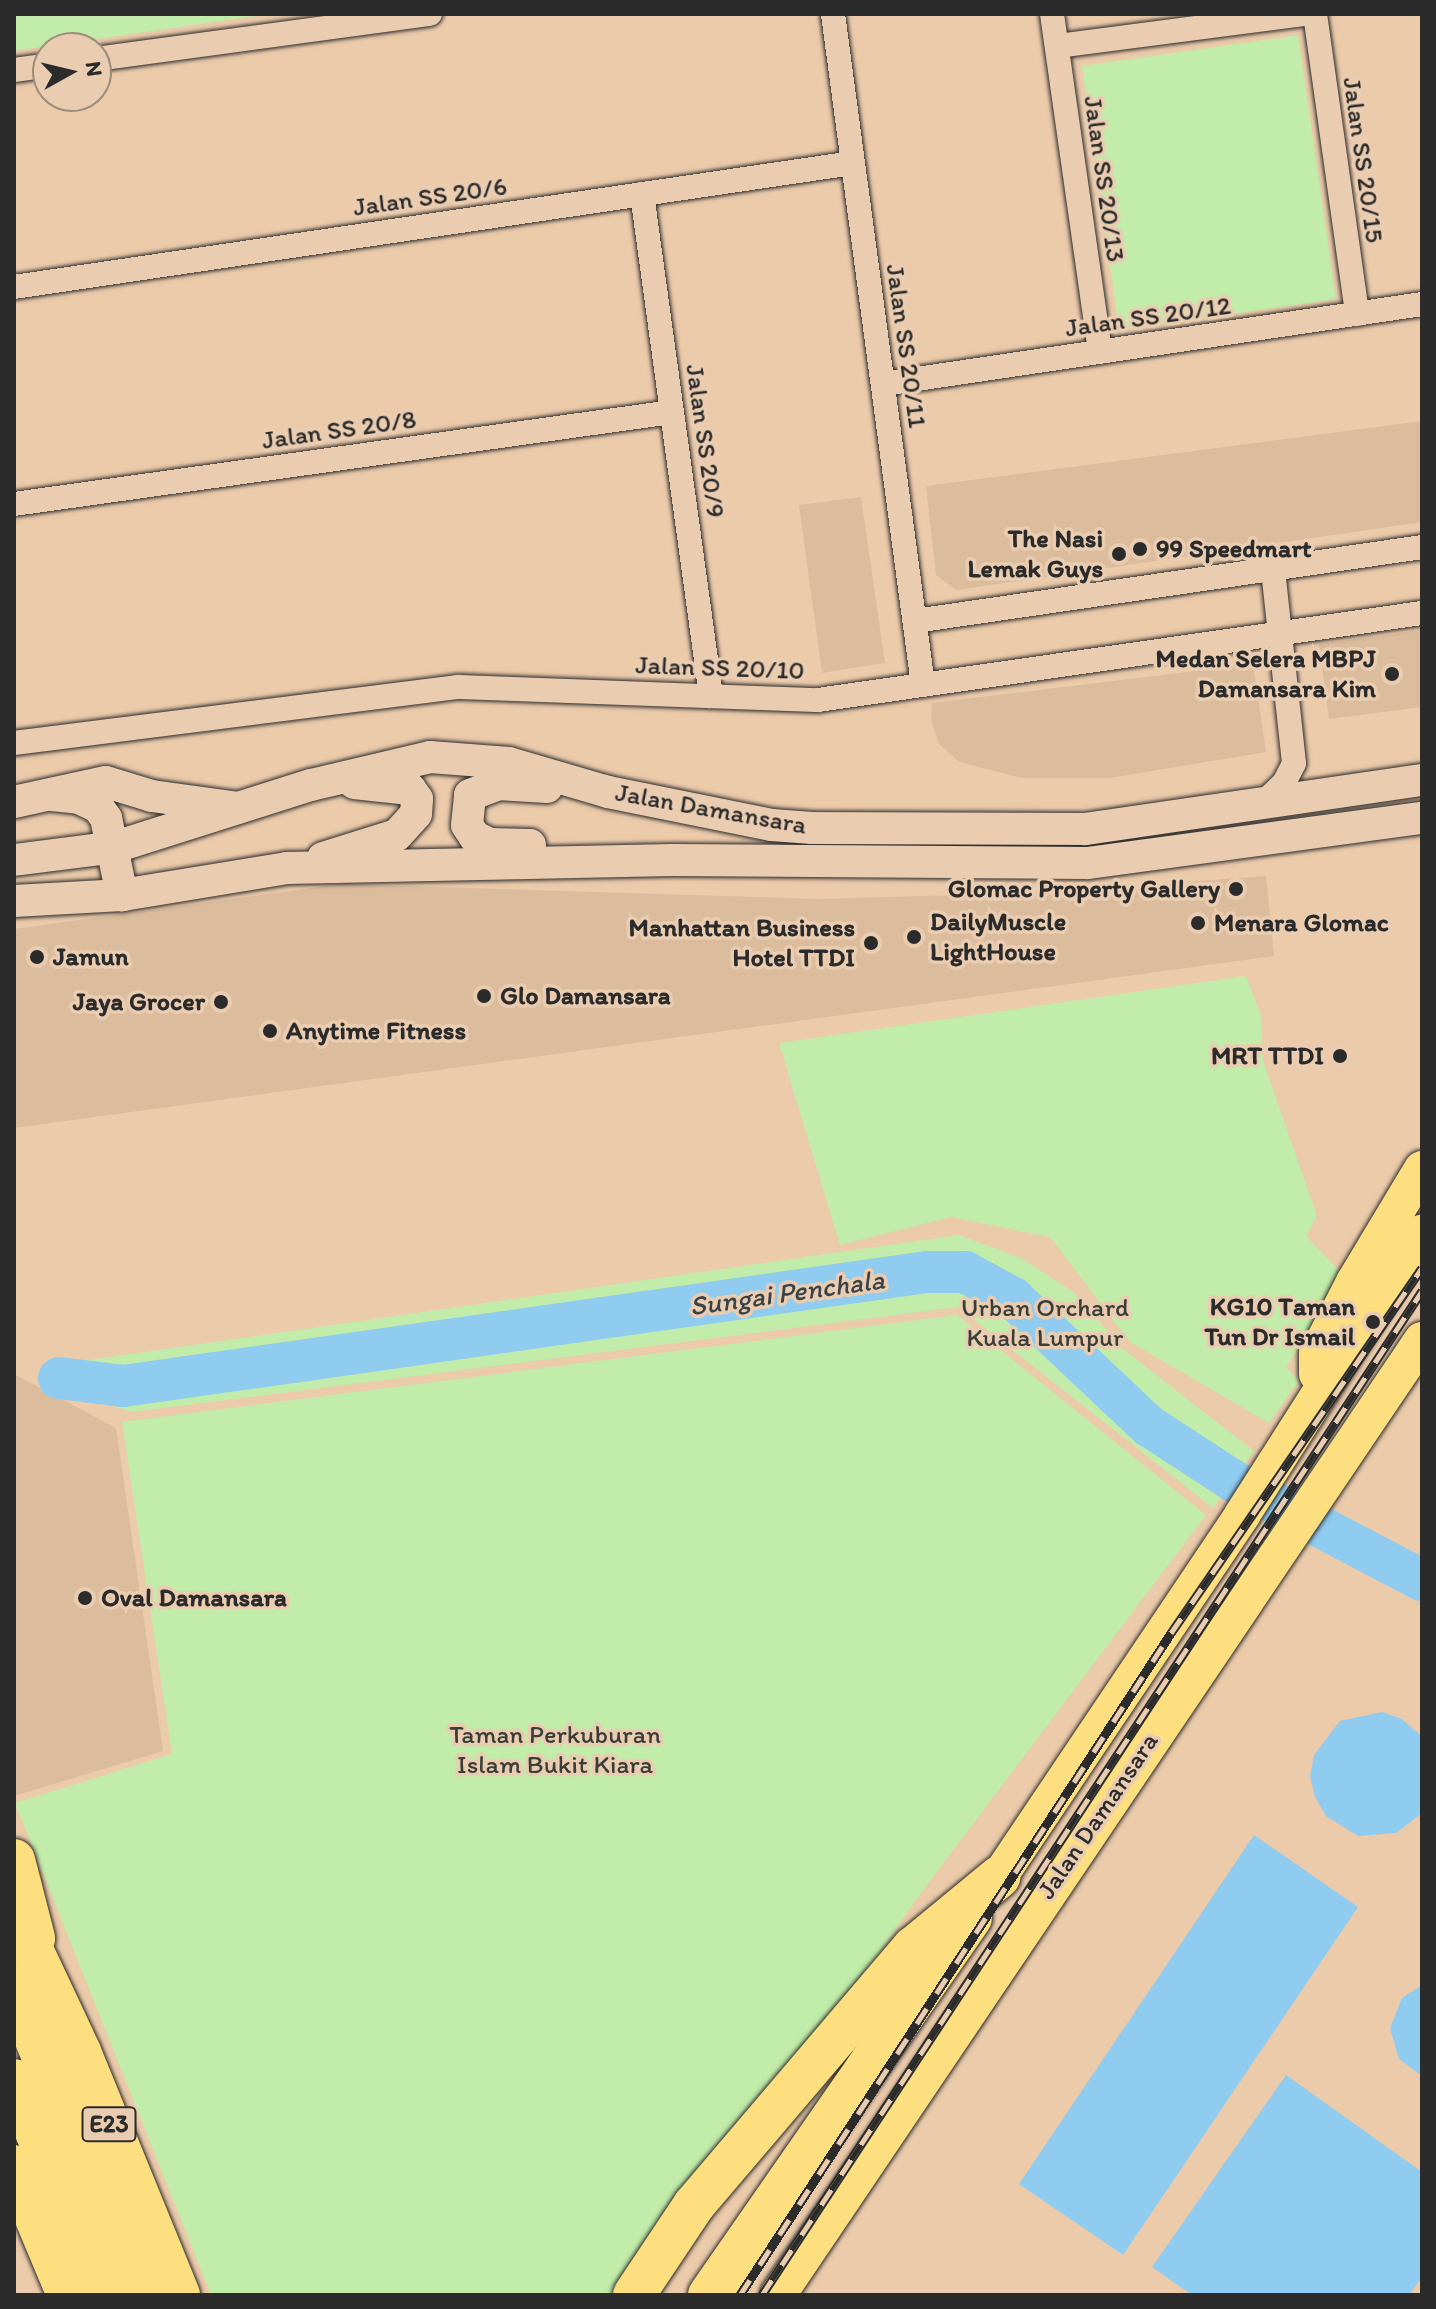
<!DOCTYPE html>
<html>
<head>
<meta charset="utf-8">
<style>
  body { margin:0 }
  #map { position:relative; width:1436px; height:2309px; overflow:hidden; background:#eccbab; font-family:Itim,sans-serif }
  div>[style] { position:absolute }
  .built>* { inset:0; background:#dbbc9d }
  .green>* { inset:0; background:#c1eca9 }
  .water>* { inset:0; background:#90cbf0 }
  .river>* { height:42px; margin:-21px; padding:0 21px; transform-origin:21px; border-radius:21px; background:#90cbf0 }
  .roads { filter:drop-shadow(0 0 2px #2b2b2b) drop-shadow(0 0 2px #2b2b2b) }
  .street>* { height:24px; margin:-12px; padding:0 12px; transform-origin:12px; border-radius:12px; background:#eacdb1 }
  .secondary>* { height:32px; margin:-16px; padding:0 16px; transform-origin:16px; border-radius:16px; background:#eacdb1 }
  .primary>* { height:36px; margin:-18px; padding:0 18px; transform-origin:18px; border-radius:18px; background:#fedf80 }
  .highway>* { height:42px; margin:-21px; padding:0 21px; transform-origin:21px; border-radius:21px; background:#fedf80 }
  .rail>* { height:9px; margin-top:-4.5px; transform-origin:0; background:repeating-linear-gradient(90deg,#eacdb1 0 18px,#2b2b2b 0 36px); box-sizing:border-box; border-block:2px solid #2b2b2b }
  .dots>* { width:22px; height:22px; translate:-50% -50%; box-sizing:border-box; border:4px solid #eacdb1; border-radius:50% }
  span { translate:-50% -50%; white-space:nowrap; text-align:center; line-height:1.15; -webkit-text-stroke:7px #eacdb1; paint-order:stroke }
  .shield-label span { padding:2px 6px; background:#eacdb1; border:2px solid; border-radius:6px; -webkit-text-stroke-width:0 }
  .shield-label { font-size:24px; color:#2b2b2b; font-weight:700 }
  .street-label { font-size:26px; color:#2b2b2b }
  .poi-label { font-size:26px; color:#2b2b2b; font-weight:700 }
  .right { translate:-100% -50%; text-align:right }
  .left { translate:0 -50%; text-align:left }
  .park-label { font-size:26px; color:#3a3e38 }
  .water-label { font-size:28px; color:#3a4349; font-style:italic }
  .frame { position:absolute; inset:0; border:16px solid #2b2b2b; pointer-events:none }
  .north { position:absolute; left:32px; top:32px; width:80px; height:80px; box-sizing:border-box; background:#eacdb1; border:2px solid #9e8c7b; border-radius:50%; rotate:82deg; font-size:22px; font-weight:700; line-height:32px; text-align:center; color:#2b2b2b }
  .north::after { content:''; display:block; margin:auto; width:28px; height:36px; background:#2b2b2b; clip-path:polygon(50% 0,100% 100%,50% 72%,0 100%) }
</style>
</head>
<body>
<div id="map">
  <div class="built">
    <i style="clip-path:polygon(1422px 421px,1422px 522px,956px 590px,936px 575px,926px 486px)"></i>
    <i style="clip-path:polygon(861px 497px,885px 663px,822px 673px,799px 505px)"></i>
    <i style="clip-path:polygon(1422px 630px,1422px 707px,1329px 719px,1319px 644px)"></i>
    <i style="clip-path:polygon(1253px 664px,1266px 752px,1109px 778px,1022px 778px,959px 762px,939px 744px,931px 720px,932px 703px)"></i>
    <i style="clip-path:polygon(1266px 876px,1274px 956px,14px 1128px,14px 929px,341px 884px,819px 899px,1030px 893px)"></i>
    <i style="clip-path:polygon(14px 1374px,116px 1428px,163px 1751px,14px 1796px)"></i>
  </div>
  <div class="green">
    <i style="clip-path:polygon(14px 14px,270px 14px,14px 51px)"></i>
    <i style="clip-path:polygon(1298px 35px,1336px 299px,1119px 330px,1082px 66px)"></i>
    <i style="clip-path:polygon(1246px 976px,1261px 1016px,1263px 1061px,1317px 1216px,1306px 1236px,1345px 1277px,1286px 1367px,1299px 1381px,1269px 1423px,1130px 1342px,1050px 1237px,951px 1217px,840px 1245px,779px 1043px)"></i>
    <i style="clip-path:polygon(959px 1235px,1021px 1258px,1076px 1294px,1123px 1349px,1254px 1451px,1213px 1508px,958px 1307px,131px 1412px,80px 1395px,74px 1362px)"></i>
    <i style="clip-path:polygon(957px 1315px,1206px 1515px,917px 1898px,646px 2295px,211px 2295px,15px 1803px,172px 1754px,122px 1422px)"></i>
  </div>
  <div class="water">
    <i style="clip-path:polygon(1382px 1712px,1402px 1719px,1422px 1737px,1422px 1813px,1396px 1833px,1358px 1836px,1326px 1816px,1315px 1797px,1310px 1776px,1314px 1755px,1340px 1721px)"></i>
    <i style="clip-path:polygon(1254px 1835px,1358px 1907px,1123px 2255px,1019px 2184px)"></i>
    <i style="clip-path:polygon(1422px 1985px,1422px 2076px,1399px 2059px,1390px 2028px,1402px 1998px)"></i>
    <i style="clip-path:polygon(1286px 2075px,1422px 2172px,1422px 2277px,1409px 2295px,1192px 2295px,1152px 2267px)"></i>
  </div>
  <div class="river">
    <i style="left:59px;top:1378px;width:64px;rotate:7.1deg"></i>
    <i style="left:123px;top:1386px;width:812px;rotate:-8.07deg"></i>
    <i style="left:927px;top:1272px;width:38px"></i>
    <i style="left:965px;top:1272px;width:55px;rotate:28.4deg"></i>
    <i style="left:1013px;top:1298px;width:187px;rotate:43.3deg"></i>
    <i style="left:1149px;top:1426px;width:103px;rotate:33.1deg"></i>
    <i style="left:1235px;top:1482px;width:211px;rotate:27.7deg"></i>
  </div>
  <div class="roads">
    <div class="street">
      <i style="left:833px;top:14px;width:677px;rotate:82.36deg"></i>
      <i style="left:1052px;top:14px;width:341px;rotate:81.9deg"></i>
      <i style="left:1315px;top:14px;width:303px;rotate:82deg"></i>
      <i style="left:1057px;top:46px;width:250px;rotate:-7.4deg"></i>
      <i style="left:96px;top:59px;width:337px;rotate:-7.7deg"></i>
      <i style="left:14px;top:70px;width:34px;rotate:-8deg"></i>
      <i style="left:642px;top:194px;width:507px;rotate:82.17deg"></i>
      <i style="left:14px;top:287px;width:848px;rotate:-8.41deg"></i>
      <i style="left:883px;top:384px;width:545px;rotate:-8.44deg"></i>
      <i style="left:14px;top:504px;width:664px;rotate:-7.96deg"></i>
      <i style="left:915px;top:621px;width:512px;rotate:-8.3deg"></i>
      <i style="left:14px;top:743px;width:448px;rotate:-7.2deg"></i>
      <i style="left:458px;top:687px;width:360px;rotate:2.1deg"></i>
      <i style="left:818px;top:700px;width:610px;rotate:-8.2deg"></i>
      <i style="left:1261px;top:805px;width:32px;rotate:-44deg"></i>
      <i style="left:1284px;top:783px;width:22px;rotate:-63deg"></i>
      <i style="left:1294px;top:763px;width:195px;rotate:-96.2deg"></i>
    </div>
    <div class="secondary">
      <i style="left:52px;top:795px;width:27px;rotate:6deg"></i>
      <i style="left:79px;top:798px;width:21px;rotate:25deg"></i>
      <i style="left:98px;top:807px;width:14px;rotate:54deg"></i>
      <i style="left:106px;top:818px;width:79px;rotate:78.3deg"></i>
      <i style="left:14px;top:802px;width:94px;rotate:-12.3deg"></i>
      <i style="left:106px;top:782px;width:48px;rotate:16.9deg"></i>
      <i style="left:152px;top:796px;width:86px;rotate:8deg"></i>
      <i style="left:530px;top:845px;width:40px;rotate:-178.6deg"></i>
      <i style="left:490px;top:844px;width:17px;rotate:-155deg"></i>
      <i style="left:475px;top:837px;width:14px;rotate:-124deg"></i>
      <i style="left:467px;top:825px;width:30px;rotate:-84deg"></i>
      <i style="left:470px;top:795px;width:30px;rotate:-21deg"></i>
      <i style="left:498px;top:784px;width:49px;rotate:3.5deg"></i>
      <i style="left:323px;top:858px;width:77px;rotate:-17.3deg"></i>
      <i style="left:397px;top:835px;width:28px;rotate:-48deg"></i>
      <i style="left:416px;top:814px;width:15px;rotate:-86deg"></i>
      <i style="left:417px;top:799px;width:12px;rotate:-125deg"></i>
      <i style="left:410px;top:789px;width:56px;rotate:-173.9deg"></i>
      <i style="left:14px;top:860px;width:102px;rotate:-7.3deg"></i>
      <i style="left:115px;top:847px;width:206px;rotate:-17.6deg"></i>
      <i style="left:311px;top:785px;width:122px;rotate:-13.2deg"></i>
      <i style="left:430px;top:757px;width:79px;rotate:4.3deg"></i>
      <i style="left:509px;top:763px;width:103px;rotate:16.3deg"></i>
      <i style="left:608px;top:792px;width:167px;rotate:11.4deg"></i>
      <i style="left:772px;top:825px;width:40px;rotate:4.3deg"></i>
      <i style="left:812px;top:828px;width:273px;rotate:0.2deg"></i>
      <i style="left:1085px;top:829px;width:341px;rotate:-8.3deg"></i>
      <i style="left:14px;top:901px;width:108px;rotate:-3.2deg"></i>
      <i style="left:122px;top:895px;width:167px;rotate:-9.3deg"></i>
      <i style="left:287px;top:868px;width:385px;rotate:-1.2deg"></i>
      <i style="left:672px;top:860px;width:416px;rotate:0.4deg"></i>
      <i style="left:1088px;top:863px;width:337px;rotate:-7.7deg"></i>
    </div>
    <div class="primary">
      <i style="left:1317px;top:1374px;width:20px;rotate:-90deg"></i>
      <i style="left:1317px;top:1354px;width:81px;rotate:-62.8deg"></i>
      <i style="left:1354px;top:1282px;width:132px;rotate:-59deg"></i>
      <i style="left:999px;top:1877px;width:436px;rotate:-56.1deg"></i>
      <i style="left:1242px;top:1515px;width:335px;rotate:-57.5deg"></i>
      <i style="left:778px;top:2295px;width:1152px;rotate:-56.01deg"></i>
    </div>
    <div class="highway">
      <i style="left:14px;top:1860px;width:81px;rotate:75.6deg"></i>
      <i style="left:14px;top:1911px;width:156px;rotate:64.9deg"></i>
      <i style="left:80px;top:2052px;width:262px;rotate:67.8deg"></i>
      <i style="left:14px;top:1986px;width:333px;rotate:68deg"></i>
      <i style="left:14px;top:2080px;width:233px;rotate:67.1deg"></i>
      <i style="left:14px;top:2166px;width:140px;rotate:67.3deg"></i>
      <i style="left:634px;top:2295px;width:108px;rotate:-56.3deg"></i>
      <i style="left:694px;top:2205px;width:338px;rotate:-49.6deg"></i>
      <i style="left:913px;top:1948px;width:112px;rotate:-39.5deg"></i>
      <i style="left:709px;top:2295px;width:459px;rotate:-55.2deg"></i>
    </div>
  </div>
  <div class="rail">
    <i style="left:740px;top:2295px;width:790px;rotate:-56.93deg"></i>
    <i style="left:1171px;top:1633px;width:443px;rotate:-55.5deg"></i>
    <i style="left:762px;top:2295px;width:1202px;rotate:-56.68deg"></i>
  </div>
  <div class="dots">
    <i style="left:1140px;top:549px;background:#2b2b2b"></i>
    <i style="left:1119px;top:554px;background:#2b2b2b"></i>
    <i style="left:1392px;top:674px;background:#2b2b2b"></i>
    <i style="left:1236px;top:889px;background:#2b2b2b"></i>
    <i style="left:1198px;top:923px;background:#2b2b2b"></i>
    <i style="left:914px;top:937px;background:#2b2b2b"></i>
    <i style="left:871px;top:943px;background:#2b2b2b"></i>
    <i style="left:37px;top:957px;background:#2b2b2b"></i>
    <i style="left:484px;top:996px;background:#2b2b2b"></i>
    <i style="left:221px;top:1002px;background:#2b2b2b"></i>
    <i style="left:270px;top:1031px;background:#2b2b2b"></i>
    <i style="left:1340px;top:1056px;background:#2b2b2b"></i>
    <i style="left:1373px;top:1322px;background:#2b2b2b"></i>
    <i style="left:85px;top:1598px;background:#2b2b2b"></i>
  </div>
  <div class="shield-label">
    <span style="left:109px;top:2124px">E23</span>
  </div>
  <div class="street-label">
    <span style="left:1363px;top:160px;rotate:82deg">Jalan SS 20/15</span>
    <span style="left:1104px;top:179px;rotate:82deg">Jalan SS 20/13</span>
    <span style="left:430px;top:197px;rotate:-8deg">Jalan SS 20/6</span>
    <span style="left:1148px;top:317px;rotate:-8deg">Jalan SS 20/12</span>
    <span style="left:906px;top:346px;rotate:82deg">Jalan SS 20/11</span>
    <span style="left:339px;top:430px;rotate:-8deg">Jalan SS 20/8</span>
    <span style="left:705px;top:441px;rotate:82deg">Jalan SS 20/9</span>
    <span style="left:720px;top:668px;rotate:2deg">Jalan SS 20/10</span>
    <span style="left:711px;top:809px;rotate:10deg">Jalan Damansara</span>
    <span style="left:1098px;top:1816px;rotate:-56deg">Jalan Damansara</span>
  </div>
  <div class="poi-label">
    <span class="right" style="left:1103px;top:554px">The Nasi<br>Lemak Guys</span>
    <span class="left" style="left:1156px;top:549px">99 Speedmart</span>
    <span class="right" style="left:1376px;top:674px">Medan Selera MBPJ<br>Damansara Kim</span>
    <span class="right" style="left:1220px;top:889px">Glomac Property Gallery</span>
    <span class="left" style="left:930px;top:937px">DailyMuscle<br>LightHouse</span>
    <span class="left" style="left:1214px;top:923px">Menara Glomac</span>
    <span class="right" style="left:855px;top:943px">Manhattan Business<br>Hotel TTDI</span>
    <span class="left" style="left:53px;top:957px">Jamun</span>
    <span class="left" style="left:500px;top:996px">Glo Damansara</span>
    <span class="right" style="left:205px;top:1002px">Jaya Grocer</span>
    <span class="left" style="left:286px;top:1031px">Anytime Fitness</span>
    <span class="right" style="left:1324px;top:1056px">MRT TTDI</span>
    <span class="right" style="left:1355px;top:1322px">KG10 Taman<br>Tun Dr Ismail</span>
    <span class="left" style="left:101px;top:1598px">Oval Damansara</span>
  </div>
  <div class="park-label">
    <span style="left:1045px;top:1323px">Urban Orchard<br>Kuala Lumpur</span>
    <span style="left:555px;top:1750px">Taman Perkuburan<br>Islam Bukit Kiara</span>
  </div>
  <div class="water-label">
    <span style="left:787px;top:1292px;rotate:-8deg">Sungai Penchala</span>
  </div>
  <div class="frame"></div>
  <div class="north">N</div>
</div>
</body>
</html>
